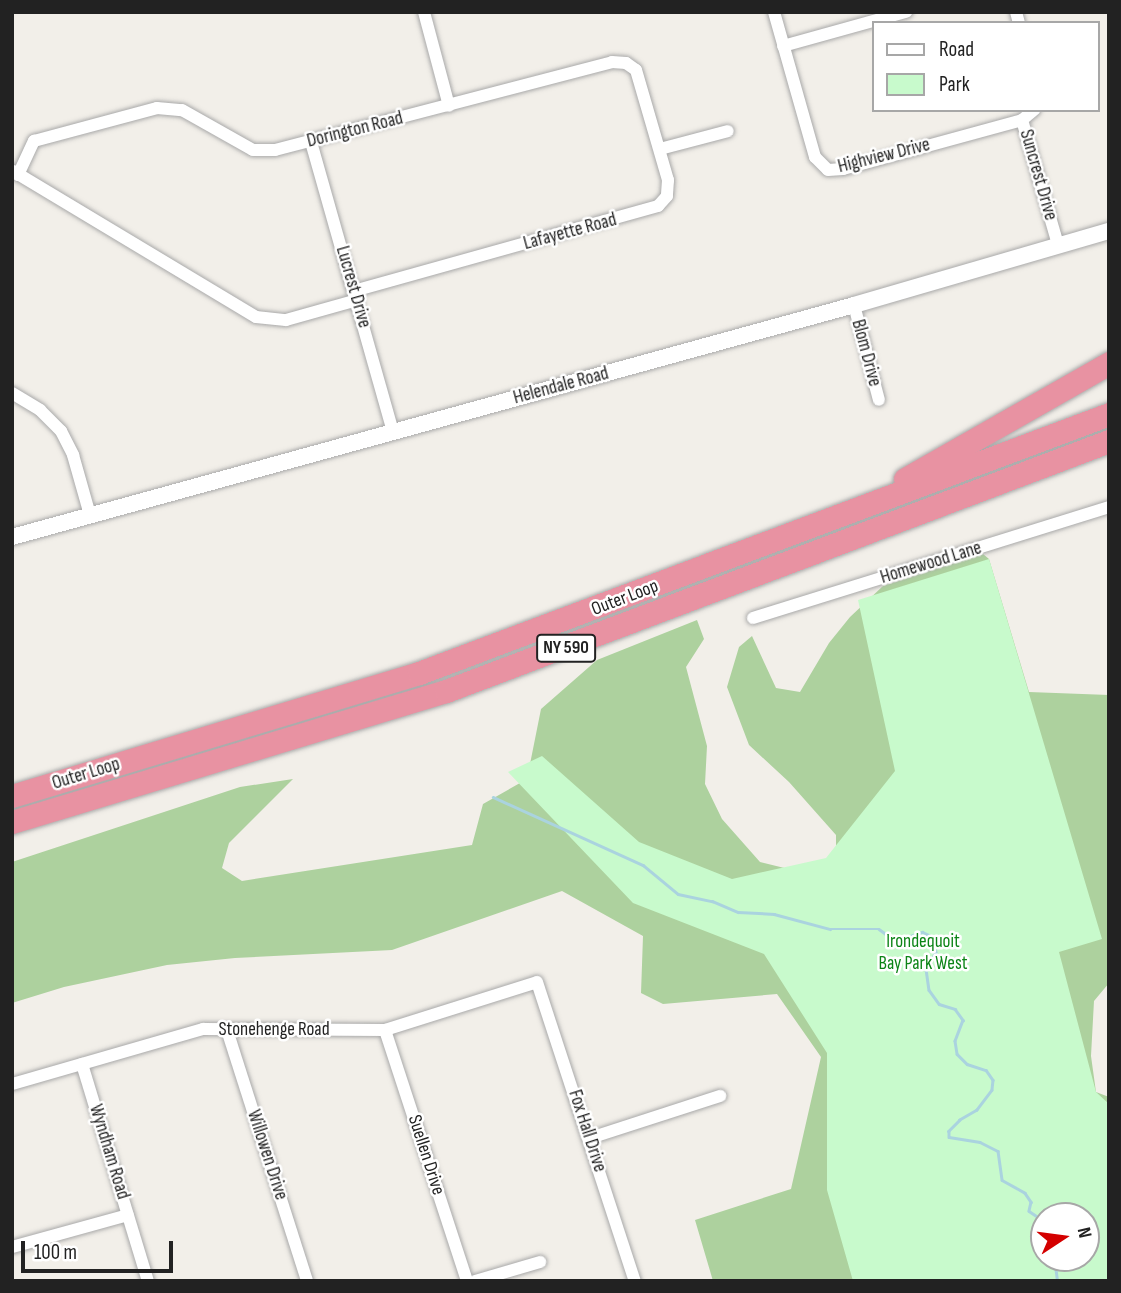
<!DOCTYPE html>
<html>
<head>
<meta charset="utf-8">
<style>
  body { margin:0 }
  #map { position:relative; width:1121px; height:1293px; overflow:hidden; background:#f2efe9; font-family:"Sofia Sans Condensed",sans-serif }
  div>[style] { position:absolute }
  .forest>* { inset:0; background:#add19e }
  .park>* { inset:0; background:#c8facc }
  .stream>* { height:2.5px; margin:-1.25px; padding:0 1.25px; transform-origin:1.25px; border-radius:1.25px; background:#aad3df }
  .roads { filter:drop-shadow(0 0 2px #a9a9a9) drop-shadow(0 0 2px #a9a9a9) }
  .minor>* { height:12px; margin:-6px; padding:0 6px; transform-origin:6px; border-radius:6px; background:#fff }
  .tertiary>* { height:16px; margin:-8px; padding:0 8px; transform-origin:8px; border-radius:8px; background:#fff }
  .motorway>* { height:23px; margin:-11.5px; padding:0 11.5px; transform-origin:11.5px; border-radius:11.5px; background:#e892a2 }
  span { translate:-50% -50%; white-space:nowrap; text-align:center; line-height:1.15; -webkit-text-stroke:5px #fff; paint-order:stroke }
  .shield-label span { padding:2px 5px; background:#fff; border:2px solid; border-radius:5px; -webkit-text-stroke-width:0 }
  .shield-label { font-size:18px; color:#222; font-weight:700 }
  .street-label { font-size:19px; color:#222 }
  .park-label { font-size:19px; color:#0c8416 }
  .frame { position:absolute; inset:0; border:14px solid #222; pointer-events:none }
  .legend { position:absolute; left:872px; top:21px; width:228px; height:91px; box-sizing:border-box; background:#fff; border:2px solid #a7a7a7; margin:0; padding:9px 12px; list-style:none; font-size:21px; color:#222 }
  .legend li { display:flex; align-items:center; gap:14px; height:35px }
  .legend b { width:35px; border:2px solid #a7a7a7 }
  .north { position:absolute; left:1030px; top:1202px; width:70px; height:70px; box-sizing:border-box; background:#fff; border:2px solid #a7a7a7; border-radius:50%; rotate:77deg; font-size:19px; font-weight:700; line-height:28px; text-align:center; color:#222 }
  .north::after { content:''; display:block; margin:auto; width:24px; height:32px; background:#d40000; clip-path:polygon(50% 0,100% 100%,50% 72%,0 100%) }
  .scale { position:absolute; left:21px; top:1241px; width:152px; height:32px; box-sizing:border-box; border:4px solid #222; border-top:0; padding-left:9px; font-size:21px; line-height:24px; white-space:nowrap; color:#222; -webkit-text-stroke:5px #fff; paint-order:stroke }
</style>
</head>
<body>
<div id="map">
  <div class="forest">
    <i style="clip-path:polygon(evenodd,983px 554px,989px 559px,1029px 692px,1109px 695px,1109px 983px,1094px 1001px,1091px 1056px,1096px 1092px,1109px 1097px,1109px 1281px,713px 1281px,695px 1220px,791px 1189px,821px 1057px,777px 994px,663px 1004px,641px 993px,643px 936px,562px 891px,392px 950px,235px 958px,167px 965px,64px 987px,12px 1003px,12px 862px,240px 787px,293px 779px,229px 843px,222px 868px,242px 881px,472px 845px,483px 804px,527px 779px,541px 709px,597px 660px,697px 620px,704px 639px,686px 667px,707px 746px,705px 784px,722px 819px,760px 862px,817px 876px,836px 870px,836px 835px,789px 782px,749px 745px,727px 687px,739px 647px,752px 636px,776px 688px,800px 692px,829px 643px,850px 617px,883px 586px,983px 554px,1044px 1216px,1086px 1216px,1086px 1258px,1044px 1258px,1044px 1216px)"></i>
  </div>
  <div class="park">
    <i style="clip-path:polygon(evenodd,989px 559px,1102px 939px,1059px 952px,1096px 1092px,1109px 1104px,1109px 1281px,853px 1281px,827px 1190px,827px 1053px,764px 954px,633px 903px,508px 772px,542px 756px,639px 842px,732px 879px,826px 858px,895px 771px,858px 600px,989px 559px,1044px 1216px,1086px 1216px,1086px 1258px,1044px 1258px,1044px 1216px)"></i>
  </div>
  <div class="stream">
    <i style="left:493px;top:797px;width:165px;rotate:24.4deg"></i>
    <i style="left:643px;top:865px;width:45px;rotate:39.6deg"></i>
    <i style="left:678px;top:894px;width:35px;rotate:12deg"></i>
    <i style="left:712px;top:901px;width:28px;rotate:23deg"></i>
    <i style="left:738px;top:912px;width:36px;rotate:3deg"></i>
    <i style="left:774px;top:914px;width:58px;rotate:15deg"></i>
    <i style="left:830px;top:929px;width:49px"></i>
    <i style="left:879px;top:929px;width:9px;rotate:36deg"></i>
    <i style="left:886px;top:934px;width:6px;rotate:72deg"></i>
    <i style="left:888px;top:940px;width:5px;rotate:22deg"></i>
    <i style="left:893px;top:942px;width:31px;rotate:-19deg"></i>
    <i style="left:922px;top:932px;width:8px;rotate:23deg"></i>
    <i style="left:929px;top:935px;width:7px;rotate:45deg"></i>
    <i style="left:934px;top:940px;width:12px;rotate:81deg"></i>
    <i style="left:936px;top:952px;width:20px;rotate:120deg"></i>
    <i style="left:926px;top:969px;width:21px;rotate:82deg"></i>
    <i style="left:929px;top:990px;width:17px;rotate:54deg"></i>
    <i style="left:939px;top:1004px;width:17px;rotate:17deg"></i>
    <i style="left:955px;top:1009px;width:14px;rotate:54deg"></i>
    <i style="left:963px;top:1020px;width:22px;rotate:111deg"></i>
    <i style="left:955px;top:1041px;width:13px;rotate:81deg"></i>
    <i style="left:957px;top:1054px;width:14px;rotate:45deg"></i>
    <i style="left:967px;top:1064px;width:20px;rotate:18deg"></i>
    <i style="left:986px;top:1070px;width:12px;rotate:55deg"></i>
    <i style="left:993px;top:1080px;width:10px;rotate:96deg"></i>
    <i style="left:992px;top:1090px;width:25px;rotate:127deg"></i>
    <i style="left:977px;top:1110px;width:20px;rotate:150deg"></i>
    <i style="left:960px;top:1120px;width:16px;rotate:135deg"></i>
    <i style="left:949px;top:1131px;width:6px;rotate:90deg"></i>
    <i style="left:949px;top:1137px;width:31px;rotate:9deg"></i>
    <i style="left:980px;top:1142px;width:20px;rotate:27deg"></i>
    <i style="left:998px;top:1151px;width:29px;rotate:82deg"></i>
    <i style="left:1002px;top:1180px;width:26px;rotate:29deg"></i>
    <i style="left:1025px;top:1193px;width:11px;rotate:56deg"></i>
    <i style="left:1031px;top:1202px;width:9px;rotate:103deg"></i>
    <i style="left:1029px;top:1211px;width:18px;rotate:34deg"></i>
    <i style="left:1057px;top:1281px;width:17px;rotate:-97deg"></i>
    <i style="left:1055px;top:1264px;width:7px;rotate:-63deg"></i>
  </div>
  <div class="roads">
    <div class="minor">
      <i style="left:424px;top:12px;width:97px;rotate:75.1deg"></i>
      <i style="left:774px;top:12px;width:151px;rotate:74.2deg"></i>
      <i style="left:815px;top:157px;width:18px;rotate:45deg"></i>
      <i style="left:828px;top:170px;width:15px;rotate:-4deg"></i>
      <i style="left:843px;top:169px;width:186px;rotate:-15.3deg"></i>
      <i style="left:1022px;top:120px;width:16px;rotate:-40deg"></i>
      <i style="left:1016px;top:12px;width:11px;rotate:75deg"></i>
      <i style="left:783px;top:46px;width:128px;rotate:-15.5deg"></i>
      <i style="left:1022px;top:120px;width:130px;rotate:73.9deg"></i>
      <i style="left:311px;top:142px;width:301px;rotate:74.2deg"></i>
      <i style="left:660px;top:149px;width:70px;rotate:-14.8deg"></i>
      <i style="left:13px;top:171px;width:283px;rotate:31deg"></i>
      <i style="left:256px;top:317px;width:30px;rotate:6deg"></i>
      <i style="left:286px;top:320px;width:74px;rotate:-15.7deg"></i>
      <i style="left:18px;top:175px;width:38px;rotate:-65deg"></i>
      <i style="left:34px;top:141px;width:127px;rotate:-15deg"></i>
      <i style="left:157px;top:108px;width:25px;rotate:5deg"></i>
      <i style="left:182px;top:110px;width:81px;rotate:29.4deg"></i>
      <i style="left:253px;top:150px;width:22px"></i>
      <i style="left:275px;top:150px;width:348px;rotate:-14.6deg"></i>
      <i style="left:612px;top:62px;width:14px;rotate:4deg"></i>
      <i style="left:626px;top:63px;width:12px;rotate:35deg"></i>
      <i style="left:636px;top:70px;width:115px;rotate:73.8deg"></i>
      <i style="left:668px;top:180px;width:16px;rotate:94deg"></i>
      <i style="left:667px;top:196px;width:13px;rotate:132deg"></i>
      <i style="left:658px;top:206px;width:316px;rotate:164.4deg"></i>
      <i style="left:854px;top:305px;width:98px;rotate:75.3deg"></i>
      <i style="left:12px;top:393px;width:33px;rotate:31deg"></i>
      <i style="left:40px;top:410px;width:30px;rotate:45deg"></i>
      <i style="left:61px;top:431px;width:27px;rotate:63deg"></i>
      <i style="left:73px;top:455px;width:62px;rotate:74.2deg"></i>
      <i style="left:753px;top:618px;width:373px;rotate:-17.3deg"></i>
      <i style="left:227px;top:1030px;width:263px;rotate:72.3deg"></i>
      <i style="left:385px;top:1030px;width:264px;rotate:71.9deg"></i>
      <i style="left:82px;top:1064px;width:227px;rotate:73.1deg"></i>
      <i style="left:12px;top:1084px;width:199px;rotate:-16.1deg"></i>
      <i style="left:203px;top:1029px;width:182px;rotate:0.3deg"></i>
      <i style="left:385px;top:1030px;width:159px;rotate:-17.5deg"></i>
      <i style="left:537px;top:982px;width:315px;rotate:71.9deg"></i>
      <i style="left:590px;top:1138px;width:137px;rotate:-17.9deg"></i>
      <i style="left:12px;top:1247px;width:120px;rotate:-15.4deg"></i>
      <i style="left:475px;top:1281px;width:68px;rotate:-16.3deg"></i>
    </div>
    <div class="tertiary">
      <i style="left:12px;top:537px;width:873px;rotate:-15.4deg"></i>
      <i style="left:854px;top:305px;width:266px;rotate:-16.2deg"></i>
    </div>
    <div class="motorway">
      <i style="left:905px;top:479px;width:235px;rotate:-29.6deg"></i>
      <i style="left:12px;top:796px;width:425px;rotate:-16.8deg"></i>
      <i style="left:419px;top:673px;width:737px;rotate:-20.57deg"></i>
      <i style="left:12px;top:822px;width:453px;rotate:-16.8deg"></i>
      <i style="left:446px;top:691px;width:709px;rotate:-20.66deg"></i>
    </div>
  </div>
  <div class="shield-label">
    <span style="left:566px;top:648px">NY 590</span>
  </div>
  <div class="street-label">
    <span style="left:355px;top:130px;rotate:-14deg">Dorington Road</span>
    <span style="left:884px;top:156px;rotate:-14deg">Highview Drive</span>
    <span style="left:1038px;top:175px;rotate:74deg">Suncrest Drive</span>
    <span style="left:570px;top:232px;rotate:-15deg">Lafayette Road</span>
    <span style="left:353px;top:287px;rotate:74deg">Lucrest Drive</span>
    <span style="left:866px;top:353px;rotate:75deg">Blom Drive</span>
    <span style="left:561px;top:386px;rotate:-15deg">Helendale Road</span>
    <span style="left:931px;top:563px;rotate:-17deg">Homewood Lane</span>
    <span style="left:625px;top:598px;rotate:-21deg">Outer Loop</span>
    <span style="left:86px;top:774px;rotate:-17deg">Outer Loop</span>
    <span style="left:274px;top:1030px">Stonehenge Road</span>
    <span style="left:587px;top:1131px;rotate:72deg">Fox Hall Drive</span>
    <span style="left:109px;top:1152px;rotate:73deg">Wyndham Road</span>
    <span style="left:267px;top:1155px;rotate:72deg">Willowen Drive</span>
    <span style="left:426px;top:1155px;rotate:72deg">Suellen Drive</span>
  </div>
  <div class="park-label">
    <span style="left:923px;top:953px">Irondequoit<br>Bay Park West</span>
  </div>
  <div class="frame"></div>
  <ul class="legend">
  <li><b style="height:9px;background:#fff"></b>Road</li>
  <li><b style="height:19px;background:#c8facc"></b>Park</li>
  </ul>
  <div class="north">N</div>
  <div class="scale">100 m</div>
</div>
</body>
</html>
